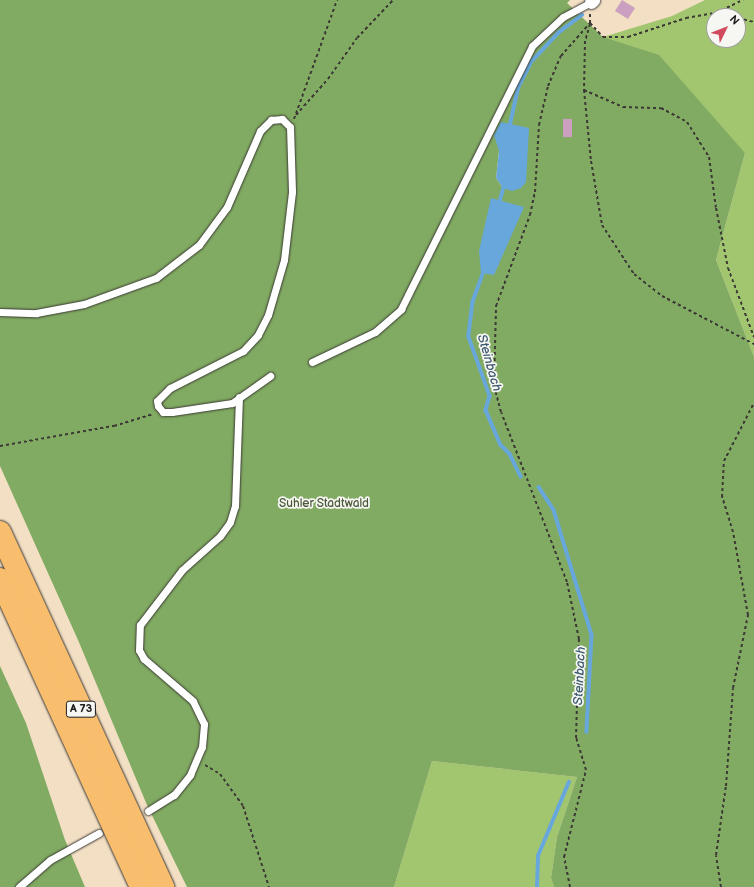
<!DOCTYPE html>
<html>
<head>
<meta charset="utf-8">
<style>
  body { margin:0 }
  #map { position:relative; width:754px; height:887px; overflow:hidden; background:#f3dfc4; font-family:"Balsamiq Sans",sans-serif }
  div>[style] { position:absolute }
  .green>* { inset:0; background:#a2c670 }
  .forest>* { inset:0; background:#81ab62 }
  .water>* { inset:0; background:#68a7db }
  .stream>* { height:3.5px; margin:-1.75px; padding:0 1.75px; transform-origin:1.75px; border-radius:1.75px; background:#68a7db }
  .building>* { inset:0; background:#ca9fbf }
  .path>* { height:2px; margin-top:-1px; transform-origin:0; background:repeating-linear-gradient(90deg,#3c3935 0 3px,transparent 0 6px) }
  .roads { filter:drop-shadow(0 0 1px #3c3935) drop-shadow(0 0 1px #3c3935) }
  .service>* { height:7px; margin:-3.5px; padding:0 3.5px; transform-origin:3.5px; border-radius:3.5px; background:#fff }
  .minor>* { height:13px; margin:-6.5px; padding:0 6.5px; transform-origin:6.5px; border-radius:6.5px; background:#fff }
  .bridges { filter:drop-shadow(0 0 1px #3c3935) drop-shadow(0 0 1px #3c3935) }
  .motorway-bridge>* { height:22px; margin:-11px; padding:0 11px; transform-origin:11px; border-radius:11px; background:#f9be6d }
  span { translate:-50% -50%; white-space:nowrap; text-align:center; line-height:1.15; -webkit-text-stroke:3.5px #f6f6f2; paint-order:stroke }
  .shield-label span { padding:1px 3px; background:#f6f6f2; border:1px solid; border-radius:3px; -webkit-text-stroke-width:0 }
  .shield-label { font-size:11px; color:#1c1c1c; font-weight:700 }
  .park-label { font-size:12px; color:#4b5839 }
  .water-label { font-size:13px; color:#3e5b72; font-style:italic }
  .north { position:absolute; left:706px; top:8px; width:40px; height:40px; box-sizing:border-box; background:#f6f6f2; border:1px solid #9f9f9c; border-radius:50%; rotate:47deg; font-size:11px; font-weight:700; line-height:16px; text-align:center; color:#1c1c1c }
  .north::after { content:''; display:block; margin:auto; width:14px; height:18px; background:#d1495b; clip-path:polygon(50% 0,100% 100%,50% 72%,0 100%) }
</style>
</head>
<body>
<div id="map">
  <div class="green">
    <i style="clip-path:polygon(evenodd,705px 0,754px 0,754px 357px,716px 260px,745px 153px,603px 37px,672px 16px,705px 0,714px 16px,738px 16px,738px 40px,714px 40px,714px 16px)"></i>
    <i style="clip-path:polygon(432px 761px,577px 777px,557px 837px,551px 878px,554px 887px,394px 887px)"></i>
  </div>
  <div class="forest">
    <i style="clip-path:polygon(evenodd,0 0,570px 0,567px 3px,603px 37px,659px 55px,745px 153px,716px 260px,754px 357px,754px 887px,554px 887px,551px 878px,557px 837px,577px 777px,432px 761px,394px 887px,187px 887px,147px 805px,78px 640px,0 466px,0 0,499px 151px,503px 188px,496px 178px,499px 151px)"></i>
    <i style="clip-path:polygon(0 666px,26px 723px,65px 840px,85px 887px,0 887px)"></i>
  </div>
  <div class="water">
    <i style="clip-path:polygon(501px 122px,529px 128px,526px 182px,521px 188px,512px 191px,503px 188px,496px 178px,499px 151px,494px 135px)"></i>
    <i style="clip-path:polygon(491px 198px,524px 207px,494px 275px,481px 273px,479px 251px)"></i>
  </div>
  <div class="stream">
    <i style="left:509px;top:129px;width:42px;rotate:-77.6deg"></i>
    <i style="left:518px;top:88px;width:30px;rotate:-63deg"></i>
    <i style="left:532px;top:61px;width:38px;rotate:-47deg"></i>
    <i style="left:558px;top:33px;width:30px;rotate:-37deg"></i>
    <i style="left:499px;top:204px;width:20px;rotate:-75deg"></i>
    <i style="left:485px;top:269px;width:35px;rotate:110deg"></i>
    <i style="left:473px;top:302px;width:35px;rotate:97deg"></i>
    <i style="left:469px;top:337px;width:63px;rotate:70.4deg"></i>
    <i style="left:490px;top:396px;width:15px;rotate:106deg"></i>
    <i style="left:486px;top:410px;width:38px;rotate:67deg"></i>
    <i style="left:501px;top:445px;width:13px;rotate:45deg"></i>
    <i style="left:510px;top:454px;width:25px;rotate:64deg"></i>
    <i style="left:539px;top:487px;width:27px;rotate:57deg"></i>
    <i style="left:554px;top:510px;width:131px;rotate:73.1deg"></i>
    <i style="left:592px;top:635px;width:97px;rotate:93deg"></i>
    <i style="left:537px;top:887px;width:31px;rotate:-88deg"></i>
    <i style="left:538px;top:856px;width:80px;rotate:-67.3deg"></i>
  </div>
  <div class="building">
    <i style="clip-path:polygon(622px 0,635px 8px,628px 19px,615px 11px)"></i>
    <i style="clip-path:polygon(563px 119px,572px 119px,572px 137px,563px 137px)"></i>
  </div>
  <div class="path">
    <i style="left:716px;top:13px;width:30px;rotate:-26deg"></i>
    <i style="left:738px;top:18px;width:16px;rotate:14deg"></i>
    <i style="left:590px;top:23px;width:19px;rotate:47deg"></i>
    <i style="left:603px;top:37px;width:25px"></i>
    <i style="left:628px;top:37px;width:61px;rotate:-18.1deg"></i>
    <i style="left:686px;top:18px;width:29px;rotate:-10deg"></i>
    <i style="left:715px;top:13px;width:12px;rotate:14deg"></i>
    <i style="left:590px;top:24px;width:18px;rotate:106deg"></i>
    <i style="left:585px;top:41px;width:49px;rotate:91.2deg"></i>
    <i style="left:584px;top:90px;width:71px;rotate:84.4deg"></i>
    <i style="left:591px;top:161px;width:65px;rotate:80.2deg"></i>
    <i style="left:602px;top:225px;width:59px;rotate:56.9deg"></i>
    <i style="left:634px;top:274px;width:36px;rotate:38deg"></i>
    <i style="left:662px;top:296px;width:104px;rotate:27.6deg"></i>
    <i style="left:584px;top:90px;width:43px;rotate:23.6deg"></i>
    <i style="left:623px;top:107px;width:38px;rotate:2deg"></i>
    <i style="left:661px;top:108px;width:30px;rotate:28deg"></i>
    <i style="left:687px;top:122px;width:41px;rotate:57.8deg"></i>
    <i style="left:709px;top:157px;width:51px;rotate:82.2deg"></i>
    <i style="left:716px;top:208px;width:61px;rotate:78.7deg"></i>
    <i style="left:728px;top:268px;width:74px;rotate:69.4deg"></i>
    <i style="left:296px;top:115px;width:48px;rotate:-48.4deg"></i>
    <i style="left:328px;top:79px;width:50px;rotate:-54.7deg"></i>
    <i style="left:357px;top:38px;width:52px;rotate:-46.5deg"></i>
    <i style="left:294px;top:119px;width:127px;rotate:-70.1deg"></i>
    <i style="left:0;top:446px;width:116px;rotate:-10deg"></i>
    <i style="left:114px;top:426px;width:41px;rotate:-17.1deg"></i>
    <i style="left:205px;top:765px;width:17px;rotate:31deg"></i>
    <i style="left:220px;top:774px;width:39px;rotate:54deg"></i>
    <i style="left:243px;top:806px;width:85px;rotate:72.2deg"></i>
    <i style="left:570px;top:887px;width:31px;rotate:-101deg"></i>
    <i style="left:564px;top:857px;width:90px;rotate:-75.8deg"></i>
    <i style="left:586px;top:770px;width:34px;rotate:-107deg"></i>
    <i style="left:576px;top:738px;width:99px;rotate:-88.3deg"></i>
    <i style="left:579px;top:639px;width:58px;rotate:-101.9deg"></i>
    <i style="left:567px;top:582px;width:182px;rotate:-111.2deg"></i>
    <i style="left:501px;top:412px;width:28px;rotate:-105deg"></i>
    <i style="left:494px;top:385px;width:79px;rotate:-88.5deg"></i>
    <i style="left:496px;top:306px;width:97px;rotate:-69.5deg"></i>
    <i style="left:530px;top:215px;width:24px;rotate:-78deg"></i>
    <i style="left:535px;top:192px;width:67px;rotate:-86.6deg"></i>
    <i style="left:539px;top:125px;width:40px;rotate:-77deg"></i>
    <i style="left:548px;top:86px;width:33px;rotate:-67deg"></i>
    <i style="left:561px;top:56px;width:44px;rotate:-48.7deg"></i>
    <i style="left:590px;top:23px;width:10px;rotate:-90deg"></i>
    <i style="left:721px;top:887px;width:32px;rotate:-99deg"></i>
    <i style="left:716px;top:855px;width:70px;rotate:-81.8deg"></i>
    <i style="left:726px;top:786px;width:98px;rotate:-85.9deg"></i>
    <i style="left:733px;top:688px;width:75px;rotate:-78.4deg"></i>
    <i style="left:748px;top:615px;width:84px;rotate:-100.2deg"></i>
    <i style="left:733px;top:532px;width:37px;rotate:-107deg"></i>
    <i style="left:722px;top:497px;width:36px;rotate:-87deg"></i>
    <i style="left:724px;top:461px;width:65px;rotate:-62.7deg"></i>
  </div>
  <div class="roads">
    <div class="service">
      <i style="left:0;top:312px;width:36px;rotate:2deg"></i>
      <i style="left:36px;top:313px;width:49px;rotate:-10.6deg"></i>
      <i style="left:84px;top:304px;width:77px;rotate:-19.9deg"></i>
      <i style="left:156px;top:278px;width:54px;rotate:-37.5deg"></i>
      <i style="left:199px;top:245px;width:47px;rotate:-53.6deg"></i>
      <i style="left:227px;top:207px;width:83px;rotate:-66.5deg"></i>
      <i style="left:260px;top:131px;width:16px;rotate:-45deg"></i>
      <i style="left:271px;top:120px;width:11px;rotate:-5deg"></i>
      <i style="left:282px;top:119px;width:11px;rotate:45deg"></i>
      <i style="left:290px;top:127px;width:65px;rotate:88.2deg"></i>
      <i style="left:292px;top:192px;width:68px;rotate:96.7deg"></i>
      <i style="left:284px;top:260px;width:57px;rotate:106.2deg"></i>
      <i style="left:268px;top:315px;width:22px;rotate:117deg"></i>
      <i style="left:258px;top:335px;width:22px;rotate:133deg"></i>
      <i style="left:243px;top:351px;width:82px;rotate:153.1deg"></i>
      <i style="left:170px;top:388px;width:18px;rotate:135deg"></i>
      <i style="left:157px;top:401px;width:5px;rotate:79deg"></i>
      <i style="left:158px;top:406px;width:8px;rotate:50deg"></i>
      <i style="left:163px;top:412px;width:9px"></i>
      <i style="left:172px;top:412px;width:61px;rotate:-8.5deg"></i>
      <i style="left:232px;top:403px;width:47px;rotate:-35.4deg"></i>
      <i style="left:312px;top:362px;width:70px;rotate:-25.5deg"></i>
      <i style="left:375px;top:332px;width:35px;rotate:-41deg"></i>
      <i style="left:401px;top:309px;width:294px;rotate:-63.5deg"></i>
      <i style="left:532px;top:46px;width:42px;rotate:-43.1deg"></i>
      <i style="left:563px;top:17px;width:32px;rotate:-28deg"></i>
      <i style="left:148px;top:811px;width:31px;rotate:-32deg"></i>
      <i style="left:174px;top:795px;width:26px;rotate:-51deg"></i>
      <i style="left:190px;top:775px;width:30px;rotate:-67deg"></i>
      <i style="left:202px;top:747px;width:23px;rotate:-85deg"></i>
      <i style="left:204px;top:724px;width:25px;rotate:-116deg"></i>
      <i style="left:193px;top:701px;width:65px;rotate:-139.4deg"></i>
      <i style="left:144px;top:659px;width:10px;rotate:-119deg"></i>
      <i style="left:139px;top:650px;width:25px;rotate:-88deg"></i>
      <i style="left:140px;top:625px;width:69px;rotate:-52.6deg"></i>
      <i style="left:182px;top:570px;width:51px;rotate:-41.8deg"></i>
      <i style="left:220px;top:536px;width:17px;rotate:-54deg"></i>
      <i style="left:230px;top:522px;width:17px;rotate:-73deg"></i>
      <i style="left:235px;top:506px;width:109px;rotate:-87.9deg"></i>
      <i style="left:19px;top:887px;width:41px;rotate:-41.1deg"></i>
      <i style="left:50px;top:860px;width:56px;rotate:-28.9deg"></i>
    </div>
    <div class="minor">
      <i style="left:591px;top:2px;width:3px;rotate:-45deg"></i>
    </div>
  </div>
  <div class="bridges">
    <div class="motorway-bridge">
      <i style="left:0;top:532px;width:391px;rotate:65.3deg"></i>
      <i style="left:0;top:579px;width:339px;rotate:65.4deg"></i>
    </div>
  </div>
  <div class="shield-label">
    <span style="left:81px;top:709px">A 73</span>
  </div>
  <div class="park-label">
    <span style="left:324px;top:504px">Suhler Stadtwald</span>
  </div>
  <div class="water-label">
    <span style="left:489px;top:363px;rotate:74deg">Steinbach</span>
    <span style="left:580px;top:676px;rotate:-87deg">Steinbach</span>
  </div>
  <div class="north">N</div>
</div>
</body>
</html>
